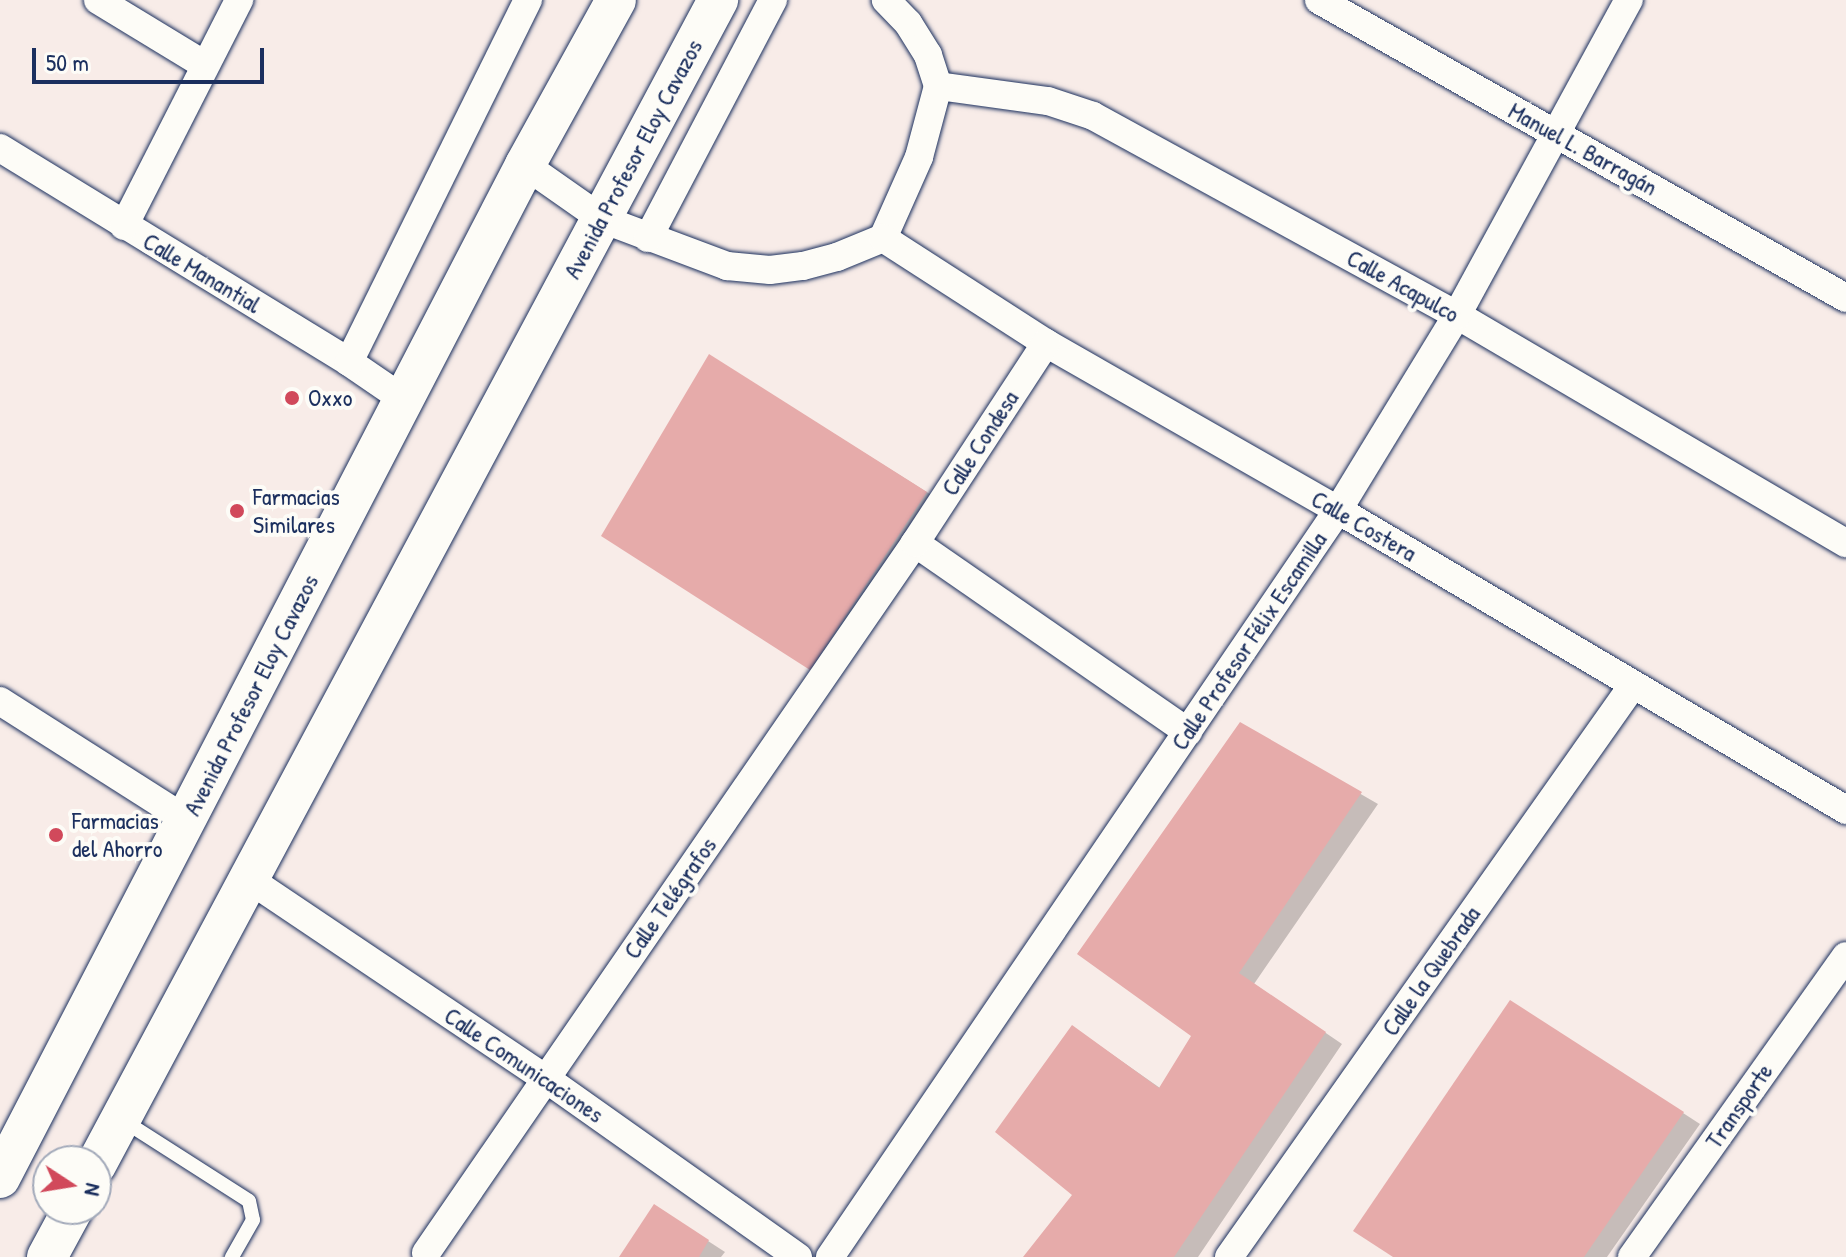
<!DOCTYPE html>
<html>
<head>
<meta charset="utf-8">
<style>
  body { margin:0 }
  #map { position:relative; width:1846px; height:1257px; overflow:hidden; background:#f8ece8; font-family:"Patrick Hand",sans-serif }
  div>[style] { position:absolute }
  .shadow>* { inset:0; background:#0003 }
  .building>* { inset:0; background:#e6abaa }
  .roads { filter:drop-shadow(0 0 2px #1b2f5e) drop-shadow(0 0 2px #1b2f5e) }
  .service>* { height:14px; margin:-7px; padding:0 7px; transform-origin:7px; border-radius:7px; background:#fdfcf7 }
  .minor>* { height:28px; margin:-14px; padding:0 14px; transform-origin:14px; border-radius:14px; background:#fdfcf7 }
  .secondary>* { height:40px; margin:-20px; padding:0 20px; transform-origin:20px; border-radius:20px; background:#fdfcf7 }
  .dots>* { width:22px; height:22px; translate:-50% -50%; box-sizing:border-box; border:4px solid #fdfcf7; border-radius:50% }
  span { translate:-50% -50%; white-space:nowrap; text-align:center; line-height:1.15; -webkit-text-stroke:8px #fdfcf7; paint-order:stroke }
  .street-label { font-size:24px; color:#1b2f5e }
  .poi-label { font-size:24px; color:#1b2f5e }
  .left { translate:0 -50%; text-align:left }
  .north { position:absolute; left:32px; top:1145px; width:80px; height:80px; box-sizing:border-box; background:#fdfcf7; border:2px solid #a3aaba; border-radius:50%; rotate:102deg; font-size:22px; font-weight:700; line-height:32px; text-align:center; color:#1b2f5e }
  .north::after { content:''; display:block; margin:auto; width:28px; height:36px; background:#d1495b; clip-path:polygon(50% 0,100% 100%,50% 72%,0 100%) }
  .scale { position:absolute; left:32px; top:48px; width:232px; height:36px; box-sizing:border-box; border:4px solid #1b2f5e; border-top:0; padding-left:10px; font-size:24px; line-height:28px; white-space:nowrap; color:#1b2f5e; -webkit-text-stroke:6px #fdfcf7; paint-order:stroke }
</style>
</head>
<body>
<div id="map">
  <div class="shadow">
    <i style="clip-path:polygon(732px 370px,949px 506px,833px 681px,811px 668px)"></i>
    <i style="clip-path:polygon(1241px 725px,1378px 804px,1254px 984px,1342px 1044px,1198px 1257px,1026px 1257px,1075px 1194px,1073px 1027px,1160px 1088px,1194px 1036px)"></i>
    <i style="clip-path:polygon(1527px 1012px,1700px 1124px,1607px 1257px,1396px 1257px)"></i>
    <i style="clip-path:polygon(671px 1217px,725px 1252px,721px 1257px,621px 1257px)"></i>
  </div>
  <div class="building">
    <i style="clip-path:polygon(709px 354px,927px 492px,810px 670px,601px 536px)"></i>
    <i style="clip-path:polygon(1240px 722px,1362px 792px,1239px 973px,1326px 1032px,1174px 1257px,1023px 1257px,1072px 1195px,995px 1132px,1072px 1025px,1159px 1088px,1191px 1036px,1077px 954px)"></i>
    <i style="clip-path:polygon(1510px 1000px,1684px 1112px,1584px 1257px,1393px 1257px,1353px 1231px)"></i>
    <i style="clip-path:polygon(654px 1204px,709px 1240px,699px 1257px,619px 1257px)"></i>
  </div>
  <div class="roads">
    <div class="service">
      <i style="left:124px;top:1121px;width:148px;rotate:32.6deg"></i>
      <i style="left:249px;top:1201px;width:19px;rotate:78deg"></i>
      <i style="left:253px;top:1220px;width:43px;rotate:119.6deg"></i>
    </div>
    <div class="minor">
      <i style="left:98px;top:0;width:125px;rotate:31.3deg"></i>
      <i style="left:1319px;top:0;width:605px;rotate:29.49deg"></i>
      <i style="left:938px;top:86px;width:111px;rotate:7.8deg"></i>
      <i style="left:1048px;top:101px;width:47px;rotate:18.4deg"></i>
      <i style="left:1093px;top:116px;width:415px;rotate:28.7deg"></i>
      <i style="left:1457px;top:315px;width:451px;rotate:30.4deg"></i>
      <i style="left:0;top:148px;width:409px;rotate:31.5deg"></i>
      <i style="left:349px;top:362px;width:65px;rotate:34.4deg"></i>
      <i style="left:525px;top:165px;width:94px;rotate:35deg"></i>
      <i style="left:602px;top:219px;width:134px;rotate:20.6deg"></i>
      <i style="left:727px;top:266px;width:43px;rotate:5.3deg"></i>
      <i style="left:770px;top:270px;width:33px;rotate:-7deg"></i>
      <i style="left:803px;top:266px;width:35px;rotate:-15deg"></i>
      <i style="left:837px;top:257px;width:50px;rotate:-22.4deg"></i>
      <i style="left:883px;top:238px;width:89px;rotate:-66deg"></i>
      <i style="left:919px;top:157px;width:73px;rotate:-75deg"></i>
      <i style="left:938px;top:86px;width:33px;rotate:-108deg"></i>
      <i style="left:928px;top:55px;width:38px;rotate:-122deg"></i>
      <i style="left:908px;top:23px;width:32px;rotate:-134deg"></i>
      <i style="left:124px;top:226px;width:254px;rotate:-63deg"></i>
      <i style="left:648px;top:238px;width:269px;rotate:-62.3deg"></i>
      <i style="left:883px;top:238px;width:194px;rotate:32.8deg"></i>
      <i style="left:1046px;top:343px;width:336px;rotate:29.8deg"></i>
      <i style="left:1338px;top:510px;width:590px;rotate:30.56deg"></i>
      <i style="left:349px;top:362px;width:404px;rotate:-63.7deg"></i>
      <i style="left:915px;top:543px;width:332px;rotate:34.7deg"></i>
      <i style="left:0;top:701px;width:222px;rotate:32.5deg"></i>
      <i style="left:247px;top:878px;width:359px;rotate:33.9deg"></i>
      <i style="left:545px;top:1078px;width:310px;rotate:35.3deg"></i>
      <i style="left:426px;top:1253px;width:862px;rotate:-55.44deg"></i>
      <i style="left:915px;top:543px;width:239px;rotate:-56.8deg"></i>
      <i style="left:830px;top:1257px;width:903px;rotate:-55.78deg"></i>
      <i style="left:1338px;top:510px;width:228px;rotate:-58.6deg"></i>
      <i style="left:1457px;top:315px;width:359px;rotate:-61.4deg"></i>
      <i style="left:1229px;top:1257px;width:700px;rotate:-54.77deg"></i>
      <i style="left:1632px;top:1257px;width:369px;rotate:-54.6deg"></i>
    </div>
    <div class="secondary">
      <i style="left:96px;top:1165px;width:1321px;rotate:-61.9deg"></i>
      <i style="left:0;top:1178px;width:1141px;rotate:-62.6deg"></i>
      <i style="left:525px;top:165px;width:188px;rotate:-61.1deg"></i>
      <i style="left:47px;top:1257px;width:55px;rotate:-61.6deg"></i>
    </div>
  </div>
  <div class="dots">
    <i style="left:292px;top:398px;background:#d1495b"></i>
    <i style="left:237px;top:511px;background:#d1495b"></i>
    <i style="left:56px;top:835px;background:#d1495b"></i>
  </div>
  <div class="street-label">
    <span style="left:1583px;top:149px;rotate:29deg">Manuel L. Barragán</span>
    <span style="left:633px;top:159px;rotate:-62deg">Avenida Profesor Eloy Cavazos</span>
    <span style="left:202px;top:273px;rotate:31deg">Calle Manantial</span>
    <span style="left:1403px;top:286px;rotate:29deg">Calle Acapulco</span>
    <span style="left:980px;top:443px;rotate:-57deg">Calle Condesa</span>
    <span style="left:1364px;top:526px;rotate:30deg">Calle Costera</span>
    <span style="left:1249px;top:641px;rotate:-56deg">Calle Profesor Félix Escamilla</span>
    <span style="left:251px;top:695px;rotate:-63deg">Avenida Profesor Eloy Cavazos</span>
    <span style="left:670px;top:898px;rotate:-55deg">Calle Telégrafos</span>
    <span style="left:1431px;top:971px;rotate:-55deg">Calle la Quebrada</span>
    <span style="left:524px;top:1065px;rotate:34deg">Calle Comunicaciones</span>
    <span style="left:1739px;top:1106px;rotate:-55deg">Transporte</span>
  </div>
  <div class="poi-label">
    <span class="left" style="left:308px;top:398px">Oxxo</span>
    <span class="left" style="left:253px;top:511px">Farmacias<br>Similares</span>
    <span class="left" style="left:72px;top:835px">Farmacias<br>del Ahorro</span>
  </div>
  <div class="north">N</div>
  <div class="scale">50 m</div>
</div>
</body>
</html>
